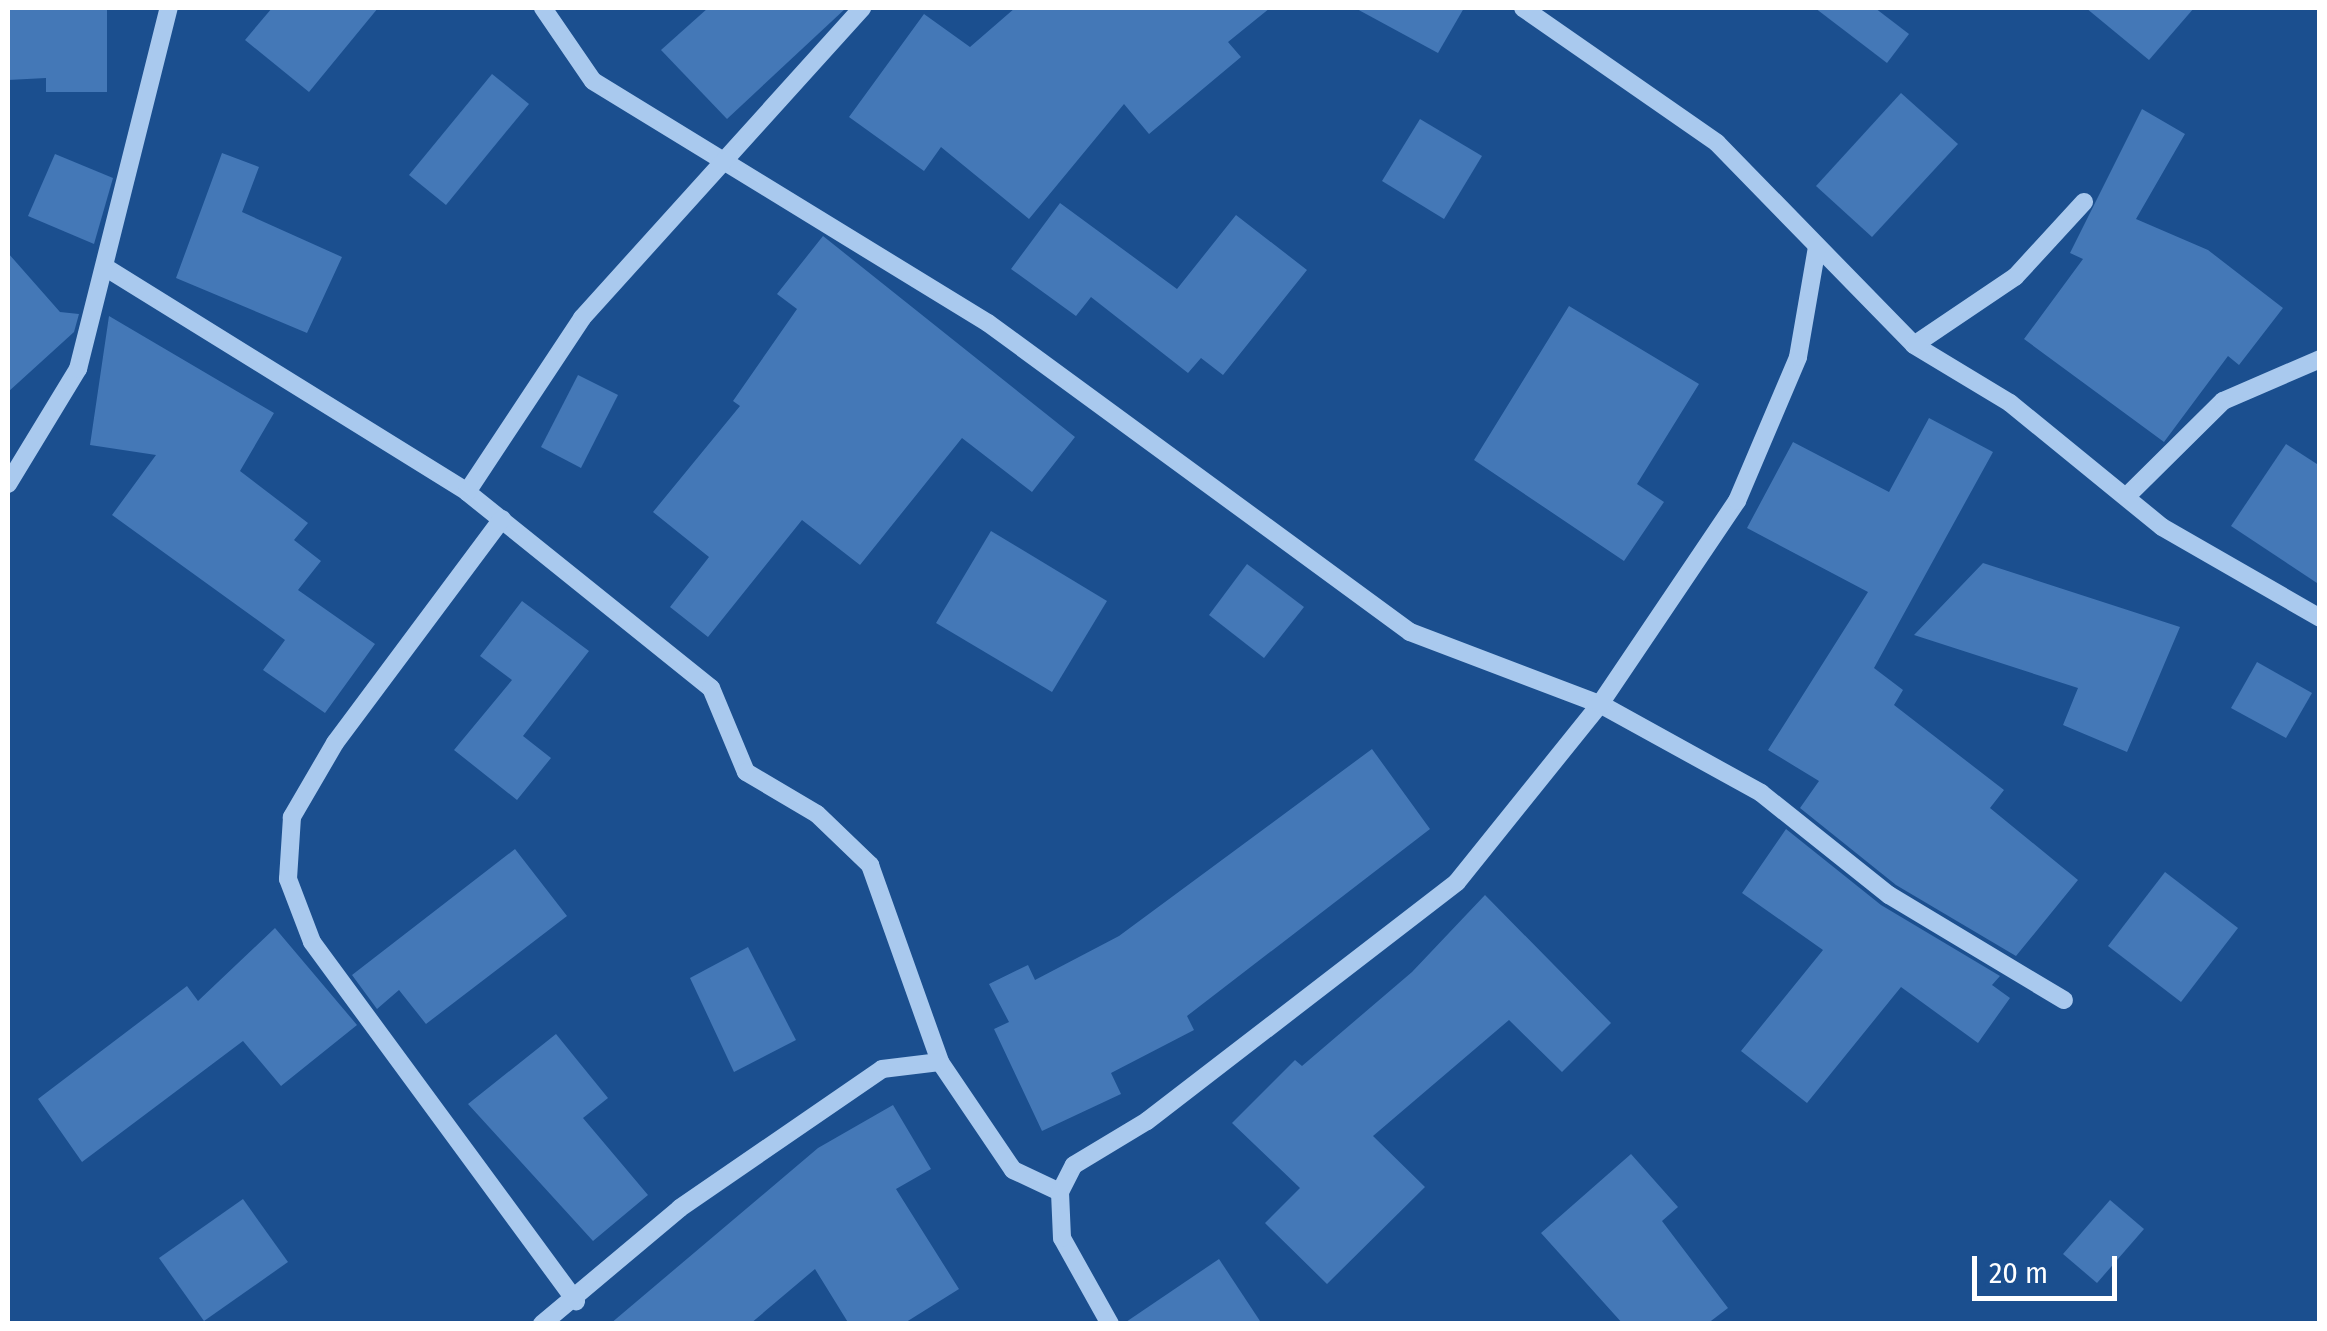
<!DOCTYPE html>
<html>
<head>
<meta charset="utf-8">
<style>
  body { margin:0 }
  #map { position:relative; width:2327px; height:1331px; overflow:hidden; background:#1b4f8f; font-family:"Fira Sans Condensed",sans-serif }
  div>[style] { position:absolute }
  .building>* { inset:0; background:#4478b7 }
  .minor>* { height:18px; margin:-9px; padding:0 9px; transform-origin:9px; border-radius:9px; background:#a9c9ee }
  span { translate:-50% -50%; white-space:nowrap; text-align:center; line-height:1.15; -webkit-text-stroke:8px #1b4f8f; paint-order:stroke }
  .frame { position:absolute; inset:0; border:10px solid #fff; pointer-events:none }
  .scale { position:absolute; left:1972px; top:1256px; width:145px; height:45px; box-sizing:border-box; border:5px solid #fff; border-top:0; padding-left:12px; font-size:30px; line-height:35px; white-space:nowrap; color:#fff; -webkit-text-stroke:8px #1b4f8f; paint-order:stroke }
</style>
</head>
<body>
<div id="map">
  <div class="building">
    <i style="clip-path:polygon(8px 8px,107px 8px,107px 92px,46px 92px,46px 78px,8px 80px)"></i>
    <i style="clip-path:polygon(272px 8px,378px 8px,309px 92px,245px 40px)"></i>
    <i style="clip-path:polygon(708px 8px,846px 8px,727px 119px,661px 50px)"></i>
    <i style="clip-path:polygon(1015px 8px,1270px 8px,1228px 42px,1241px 57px,1149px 134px,1124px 104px,1029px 219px,941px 147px,924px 171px,849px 117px,924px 14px,970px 47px)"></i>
    <i style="clip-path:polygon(1355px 8px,1464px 8px,1438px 53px)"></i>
    <i style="clip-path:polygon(1815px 8px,1875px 8px,1909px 34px,1887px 63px)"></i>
    <i style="clip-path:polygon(2086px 8px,2194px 8px,2149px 60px)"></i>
    <i style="clip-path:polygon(492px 74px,529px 104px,446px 205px,409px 175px)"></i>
    <i style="clip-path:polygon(1901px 93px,1958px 144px,1872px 237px,1816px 186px)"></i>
    <i style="clip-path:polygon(2142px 109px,2185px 134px,2136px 219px,2208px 250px,2283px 308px,2239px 365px,2228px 356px,2164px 442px,2024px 339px,2083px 259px,2070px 253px)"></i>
    <i style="clip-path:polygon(1420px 119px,1482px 156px,1444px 219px,1382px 181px)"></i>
    <i style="clip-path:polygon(222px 153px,259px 167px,242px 212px,342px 257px,307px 333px,176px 278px)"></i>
    <i style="clip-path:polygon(55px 154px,113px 178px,94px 244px,28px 216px)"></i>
    <i style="clip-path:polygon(1060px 203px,1177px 289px,1236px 215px,1307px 270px,1223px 375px,1201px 358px,1188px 373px,1091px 297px,1076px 316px,1011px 269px)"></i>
    <i style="clip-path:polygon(823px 236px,1075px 437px,1032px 492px,962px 438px,860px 565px,802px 520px,708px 637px,670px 607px,709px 557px,653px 512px,740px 406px,733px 401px,797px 309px,777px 294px)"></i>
    <i style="clip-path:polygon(8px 253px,60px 312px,79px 314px,74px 332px,8px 392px)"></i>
    <i style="clip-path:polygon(1569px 306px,1699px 384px,1637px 484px,1664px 502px,1624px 561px,1474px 460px)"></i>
    <i style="clip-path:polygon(109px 316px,274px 413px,240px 471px,308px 523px,294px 540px,321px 561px,298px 590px,375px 644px,325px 713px,263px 670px,285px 640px,112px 515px,156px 455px,90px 445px)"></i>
    <i style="clip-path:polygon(578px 375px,618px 395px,581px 468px,541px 447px)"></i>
    <i style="clip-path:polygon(1929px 418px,1993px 452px,1874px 668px,1903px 690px,1894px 705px,2004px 790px,1990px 808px,2078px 880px,2016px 956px,1896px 885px,1800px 808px,1819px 781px,1768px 750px,1868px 592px,1747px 528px,1793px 442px,1889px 492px)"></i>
    <i style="clip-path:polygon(2286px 444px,2320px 466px,2320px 585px,2231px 526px)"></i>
    <i style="clip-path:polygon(991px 531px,1107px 601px,1052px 692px,936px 623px)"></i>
    <i style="clip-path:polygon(1983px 563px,2180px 627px,2127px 752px,2063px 725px,2078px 688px,1914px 635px)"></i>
    <i style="clip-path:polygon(1247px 564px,1304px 607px,1264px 658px,1209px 615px)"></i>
    <i style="clip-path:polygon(522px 601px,589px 651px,523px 736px,551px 758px,517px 800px,454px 750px,512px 680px,480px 656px)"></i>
    <i style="clip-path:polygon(2257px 662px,2312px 693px,2286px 738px,2231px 708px)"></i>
    <i style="clip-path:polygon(1372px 749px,1430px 829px,1187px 1016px,1194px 1030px,1111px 1073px,1121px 1094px,1042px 1131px,994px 1029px,1009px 1022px,989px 984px,1028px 965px,1035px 980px,1119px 936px)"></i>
    <i style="clip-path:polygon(1786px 829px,1881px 905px,2000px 976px,1992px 985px,2010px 998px,1978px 1043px,1901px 987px,1807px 1103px,1741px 1051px,1823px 950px,1742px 893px)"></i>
    <i style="clip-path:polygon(515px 849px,567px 916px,426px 1024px,399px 990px,377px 1009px,352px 975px)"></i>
    <i style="clip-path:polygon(2165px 872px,2238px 928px,2181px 1002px,2108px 946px)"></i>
    <i style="clip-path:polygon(1485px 895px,1611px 1023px,1562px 1072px,1509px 1020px,1373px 1136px,1425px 1187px,1327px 1284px,1265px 1223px,1300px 1188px,1232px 1123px,1295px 1060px,1302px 1066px,1412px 972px)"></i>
    <i style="clip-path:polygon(275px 928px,357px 1025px,281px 1086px,243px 1041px,82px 1162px,38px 1099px,187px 986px,198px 1001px)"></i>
    <i style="clip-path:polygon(748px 947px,796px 1040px,734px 1072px,690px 978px)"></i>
    <i style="clip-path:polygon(556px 1034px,608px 1098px,583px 1118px,648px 1195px,593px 1241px,468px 1104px)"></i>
    <i style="clip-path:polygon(893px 1105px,931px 1169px,896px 1189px,959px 1289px,903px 1324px,849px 1324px,815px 1269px,750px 1324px,610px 1324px,818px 1148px)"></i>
    <i style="clip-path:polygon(1631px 1154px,1678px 1207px,1662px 1221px,1728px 1308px,1707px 1324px,1623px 1324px,1541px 1233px)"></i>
    <i style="clip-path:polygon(243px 1199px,288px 1262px,204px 1321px,159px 1258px)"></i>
    <i style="clip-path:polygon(2110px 1200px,2144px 1229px,2097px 1283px,2063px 1254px)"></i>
    <i style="clip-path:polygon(1219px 1259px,1262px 1324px,1123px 1324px)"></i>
  </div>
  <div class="minor">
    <i style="left:543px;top:8px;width:88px;rotate:55.6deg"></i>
    <i style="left:593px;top:81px;width:463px;rotate:31.5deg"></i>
    <i style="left:988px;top:323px;width:523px;rotate:36.21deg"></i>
    <i style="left:1410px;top:632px;width:203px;rotate:20.8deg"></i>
    <i style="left:1600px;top:704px;width:184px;rotate:28.9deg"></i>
    <i style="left:1761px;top:793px;width:164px;rotate:38.6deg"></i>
    <i style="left:1889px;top:895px;width:204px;rotate:31deg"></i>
    <i style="left:1523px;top:8px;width:236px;rotate:34.8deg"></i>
    <i style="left:1717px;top:143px;width:282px;rotate:45.7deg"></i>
    <i style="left:1914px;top:345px;width:112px;rotate:31.1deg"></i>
    <i style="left:2010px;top:403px;width:196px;rotate:39.2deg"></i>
    <i style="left:2162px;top:527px;width:182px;rotate:29.9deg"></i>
    <i style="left:108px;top:269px;width:423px;rotate:31.8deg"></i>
    <i style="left:467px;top:492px;width:313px;rotate:38.8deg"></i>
    <i style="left:711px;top:688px;width:91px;rotate:67.4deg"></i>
    <i style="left:746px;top:772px;width:82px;rotate:30.6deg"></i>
    <i style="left:817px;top:814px;width:74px;rotate:43.9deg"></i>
    <i style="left:870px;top:865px;width:209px;rotate:70.4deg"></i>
    <i style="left:940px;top:1062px;width:130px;rotate:55.9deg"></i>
    <i style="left:1013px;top:1170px;width:52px;rotate:25.1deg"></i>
    <i style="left:1914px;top:345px;width:122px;rotate:-34deg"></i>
    <i style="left:2015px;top:277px;width:102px;rotate:-47.4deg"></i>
    <i style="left:8px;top:484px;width:135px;rotate:-58.7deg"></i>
    <i style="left:78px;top:369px;width:372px;rotate:-75.9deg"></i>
    <i style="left:467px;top:492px;width:209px;rotate:-56.5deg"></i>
    <i style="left:582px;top:318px;width:418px;rotate:-47.9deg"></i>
    <i style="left:2128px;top:495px;width:134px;rotate:-44.7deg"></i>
    <i style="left:2223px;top:401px;width:106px;rotate:-23.4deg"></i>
    <i style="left:502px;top:519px;width:279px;rotate:126.7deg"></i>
    <i style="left:335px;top:743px;width:86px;rotate:120.2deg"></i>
    <i style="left:292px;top:817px;width:62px;rotate:93.7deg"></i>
    <i style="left:288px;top:879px;width:67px;rotate:69.1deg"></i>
    <i style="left:312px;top:942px;width:446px;rotate:53.7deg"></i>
    <i style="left:542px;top:1324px;width:180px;rotate:-40deg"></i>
    <i style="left:680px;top:1208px;width:245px;rotate:-34.5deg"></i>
    <i style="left:882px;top:1069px;width:58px;rotate:-6.9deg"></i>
    <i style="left:1110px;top:1324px;width:98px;rotate:-119.2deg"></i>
    <i style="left:1062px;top:1238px;width:46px;rotate:-92.5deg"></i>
    <i style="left:1060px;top:1192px;width:30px;rotate:-63deg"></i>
    <i style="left:1074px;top:1165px;width:85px;rotate:-31.1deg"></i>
    <i style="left:1147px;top:1121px;width:391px;rotate:-37.6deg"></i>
    <i style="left:1457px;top:882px;width:228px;rotate:-51.2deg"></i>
    <i style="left:1600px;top:704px;width:245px;rotate:-56deg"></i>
    <i style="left:1737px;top:501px;width:156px;rotate:-67deg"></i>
    <i style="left:1798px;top:357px;width:112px;rotate:-80.2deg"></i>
  </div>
  <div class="frame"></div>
  <div class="scale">20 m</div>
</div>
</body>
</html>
